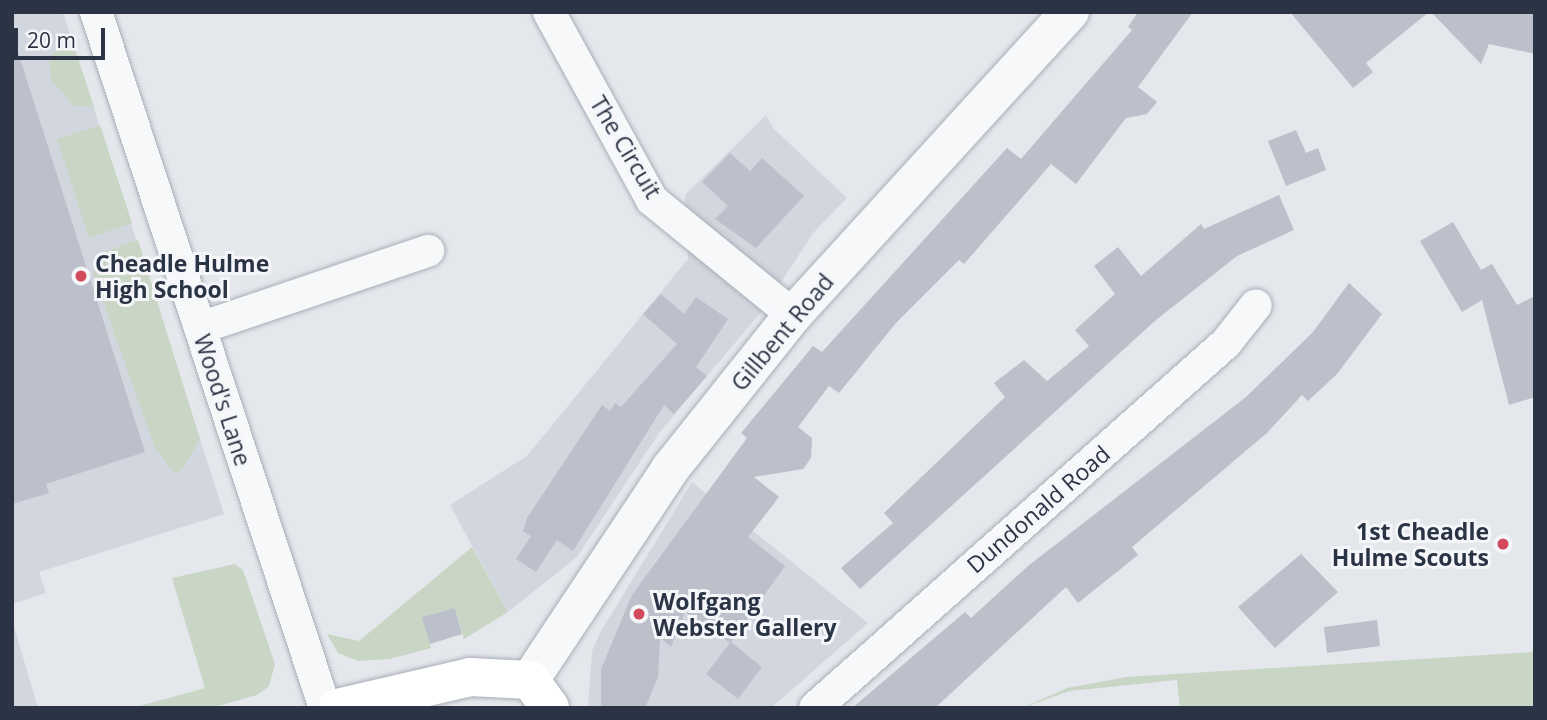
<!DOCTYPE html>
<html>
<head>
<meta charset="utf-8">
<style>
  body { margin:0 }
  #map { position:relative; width:1547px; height:720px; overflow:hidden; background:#e4e7ec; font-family:"Open Sans",sans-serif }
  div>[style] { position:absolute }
  .built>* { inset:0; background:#d2d6de }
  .green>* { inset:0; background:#c9d6c5 }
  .building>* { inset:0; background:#bbc0ca }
  .roads { filter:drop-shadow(0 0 2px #a9aeb7) drop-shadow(0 0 2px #a9aeb7) }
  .minor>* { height:32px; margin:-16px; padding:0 16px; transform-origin:16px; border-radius:16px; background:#f7f8fa }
  .tertiary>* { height:38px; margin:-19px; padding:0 19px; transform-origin:19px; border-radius:19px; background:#f7f8fa }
  .secondary>* { height:38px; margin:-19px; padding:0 19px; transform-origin:19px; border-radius:19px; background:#fff }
  .dots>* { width:19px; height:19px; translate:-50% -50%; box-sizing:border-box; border:4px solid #f4f6f9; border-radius:50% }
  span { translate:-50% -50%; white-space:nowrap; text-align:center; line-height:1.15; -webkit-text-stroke:6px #f4f6f9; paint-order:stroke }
  .street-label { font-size:23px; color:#2b3445 }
  .poi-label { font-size:23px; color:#2b3445; font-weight:700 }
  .left { translate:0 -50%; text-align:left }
  .right { translate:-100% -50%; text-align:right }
  .frame { position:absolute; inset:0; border:14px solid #2b3445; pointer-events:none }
  .scale { position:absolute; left:14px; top:28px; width:91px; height:32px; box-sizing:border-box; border:4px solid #2b3445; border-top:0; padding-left:9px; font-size:21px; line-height:24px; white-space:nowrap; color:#2b3445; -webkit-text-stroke:5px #f4f6f9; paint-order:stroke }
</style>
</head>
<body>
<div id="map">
  <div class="built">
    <i style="clip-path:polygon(12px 12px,63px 12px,224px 514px,39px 572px,46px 593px,12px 604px)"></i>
    <i style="clip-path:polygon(766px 115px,773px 128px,847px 198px,814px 232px,762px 311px,659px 433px,577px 557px,508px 612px,450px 505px,527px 456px,688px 259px,685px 195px)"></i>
    <i style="clip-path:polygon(692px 482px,868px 623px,771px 708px,588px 708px,592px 651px,601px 631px)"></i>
    <i style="clip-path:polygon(12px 620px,38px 708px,12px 708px)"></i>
  </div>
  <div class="green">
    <i style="clip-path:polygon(72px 40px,94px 107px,74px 106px,51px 80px,49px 56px)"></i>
    <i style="clip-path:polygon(100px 125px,132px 223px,89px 238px,57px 139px)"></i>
    <i style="clip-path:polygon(138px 240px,200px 439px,182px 470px,174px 473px,155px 448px,93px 273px,100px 253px)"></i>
    <i style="clip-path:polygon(472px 547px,508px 612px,464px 639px,455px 608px,423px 617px,431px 648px,390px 659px,358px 661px,338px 653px,327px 634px,359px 641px)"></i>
    <i style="clip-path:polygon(235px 564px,243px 570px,275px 664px,269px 686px,257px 695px,211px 708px,132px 708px,205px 688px,172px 578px)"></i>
    <i style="clip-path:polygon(1535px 652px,1535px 708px,1180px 708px,1177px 680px,1070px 691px,1022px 708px,1067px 688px,1127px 677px)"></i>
  </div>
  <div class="building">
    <i style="clip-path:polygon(1138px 12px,1193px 12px,1138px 87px,1157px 102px,1147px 114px,1126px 118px,1076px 184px,1051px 164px,964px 264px,959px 260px,896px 323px,839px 393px,829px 386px,798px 427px,812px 438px,811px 458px,803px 469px,754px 477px,779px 497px,748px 537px,785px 566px,731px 642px,762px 667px,738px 699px,706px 674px,730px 643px,685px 612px,671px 647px,660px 638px,658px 677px,645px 708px,601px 708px,601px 669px,632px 595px,747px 438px,741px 433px,813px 346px,822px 352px,1007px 148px,1021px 159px,1132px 30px,1128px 27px)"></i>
    <i style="clip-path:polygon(1290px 12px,1429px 12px,1366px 63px,1373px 72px,1353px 88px)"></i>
    <i style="clip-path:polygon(1431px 12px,1535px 12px,1535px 54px,1489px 44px,1481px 64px)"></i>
    <i style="clip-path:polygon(18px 52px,145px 452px,46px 484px,49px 493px,12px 504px,12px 53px)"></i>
    <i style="clip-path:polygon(1296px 130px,1306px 153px,1318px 148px,1326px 170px,1286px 186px,1268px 141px)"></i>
    <i style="clip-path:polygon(730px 153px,750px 171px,762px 158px,804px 196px,756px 248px,715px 219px,728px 206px,702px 182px)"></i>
    <i style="clip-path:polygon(1279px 195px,1294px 230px,1237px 256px,1156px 320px,860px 589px,841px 568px,893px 523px,884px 513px,1005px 397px,994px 383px,1024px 360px,1047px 381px,1089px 346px,1075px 330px,1115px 294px,1094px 266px,1118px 247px,1141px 276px,1201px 224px,1204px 229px)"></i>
    <i style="clip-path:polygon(1453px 222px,1481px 270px,1492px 264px,1517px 305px,1535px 296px,1535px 397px,1509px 405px,1482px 300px,1462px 312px,1420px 241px)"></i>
    <i style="clip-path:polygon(1349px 283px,1382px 314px,1337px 374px,1308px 401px,1302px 395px,1267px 433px,1132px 547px,1138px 555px,1078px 603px,1066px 587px,935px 708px,852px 708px,965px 612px,971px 618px,1028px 566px,1246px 397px,1313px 332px)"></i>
    <i style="clip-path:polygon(661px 294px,684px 314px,696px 297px,728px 319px,696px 367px,707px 376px,674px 414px,664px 405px,573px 551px,557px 540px,536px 572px,516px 559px,531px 536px,523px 531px,527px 518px,602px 405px,610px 411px,615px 403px,621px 407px,677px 344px,643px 314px)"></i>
    <i style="clip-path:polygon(1301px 554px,1338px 592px,1275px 648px,1238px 607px)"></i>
    <i style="clip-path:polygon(455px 608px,462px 634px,430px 644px,422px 617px)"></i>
    <i style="clip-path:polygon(1377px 620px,1380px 646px,1327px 653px,1324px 627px)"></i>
  </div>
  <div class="roads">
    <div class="minor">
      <i style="left:96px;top:12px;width:733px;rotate:71.79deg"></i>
      <i style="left:549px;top:12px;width:214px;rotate:61.3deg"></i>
      <i style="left:652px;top:200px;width:182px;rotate:39.2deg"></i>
      <i style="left:200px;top:328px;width:241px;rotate:-18.7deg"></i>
      <i style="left:815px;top:708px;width:550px;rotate:-41.61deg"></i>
      <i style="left:1226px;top:343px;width:48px;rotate:-51.7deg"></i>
    </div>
    <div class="tertiary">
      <i style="left:530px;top:680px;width:253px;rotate:-56.4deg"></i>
      <i style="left:670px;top:469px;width:197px;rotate:-51.4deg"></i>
      <i style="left:793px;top:315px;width:411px;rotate:-47.6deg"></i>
    </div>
    <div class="secondary">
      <i style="left:337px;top:708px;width:137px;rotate:-13.1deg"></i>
      <i style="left:470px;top:677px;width:60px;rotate:2.9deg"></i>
      <i style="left:530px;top:680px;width:34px;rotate:54deg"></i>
    </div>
  </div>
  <div class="dots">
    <i style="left:81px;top:276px;background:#d1495b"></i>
    <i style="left:1503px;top:544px;background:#d1495b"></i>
    <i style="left:639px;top:614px;background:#d1495b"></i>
  </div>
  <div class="street-label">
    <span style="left:626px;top:147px;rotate:59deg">The Circuit</span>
    <span style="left:782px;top:332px;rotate:-50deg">Gillbent Road</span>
    <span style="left:223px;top:400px;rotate:72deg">Wood's Lane</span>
    <span style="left:1038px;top:509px;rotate:-41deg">Dundonald Road</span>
  </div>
  <div class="poi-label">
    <span class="left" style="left:95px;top:276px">Cheadle Hulme<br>High School</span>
    <span class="right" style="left:1489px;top:544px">1st Cheadle<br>Hulme Scouts</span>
    <span class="left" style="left:653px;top:614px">Wolfgang<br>Webster Gallery</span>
  </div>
  <div class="frame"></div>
  <div class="scale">20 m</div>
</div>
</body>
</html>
